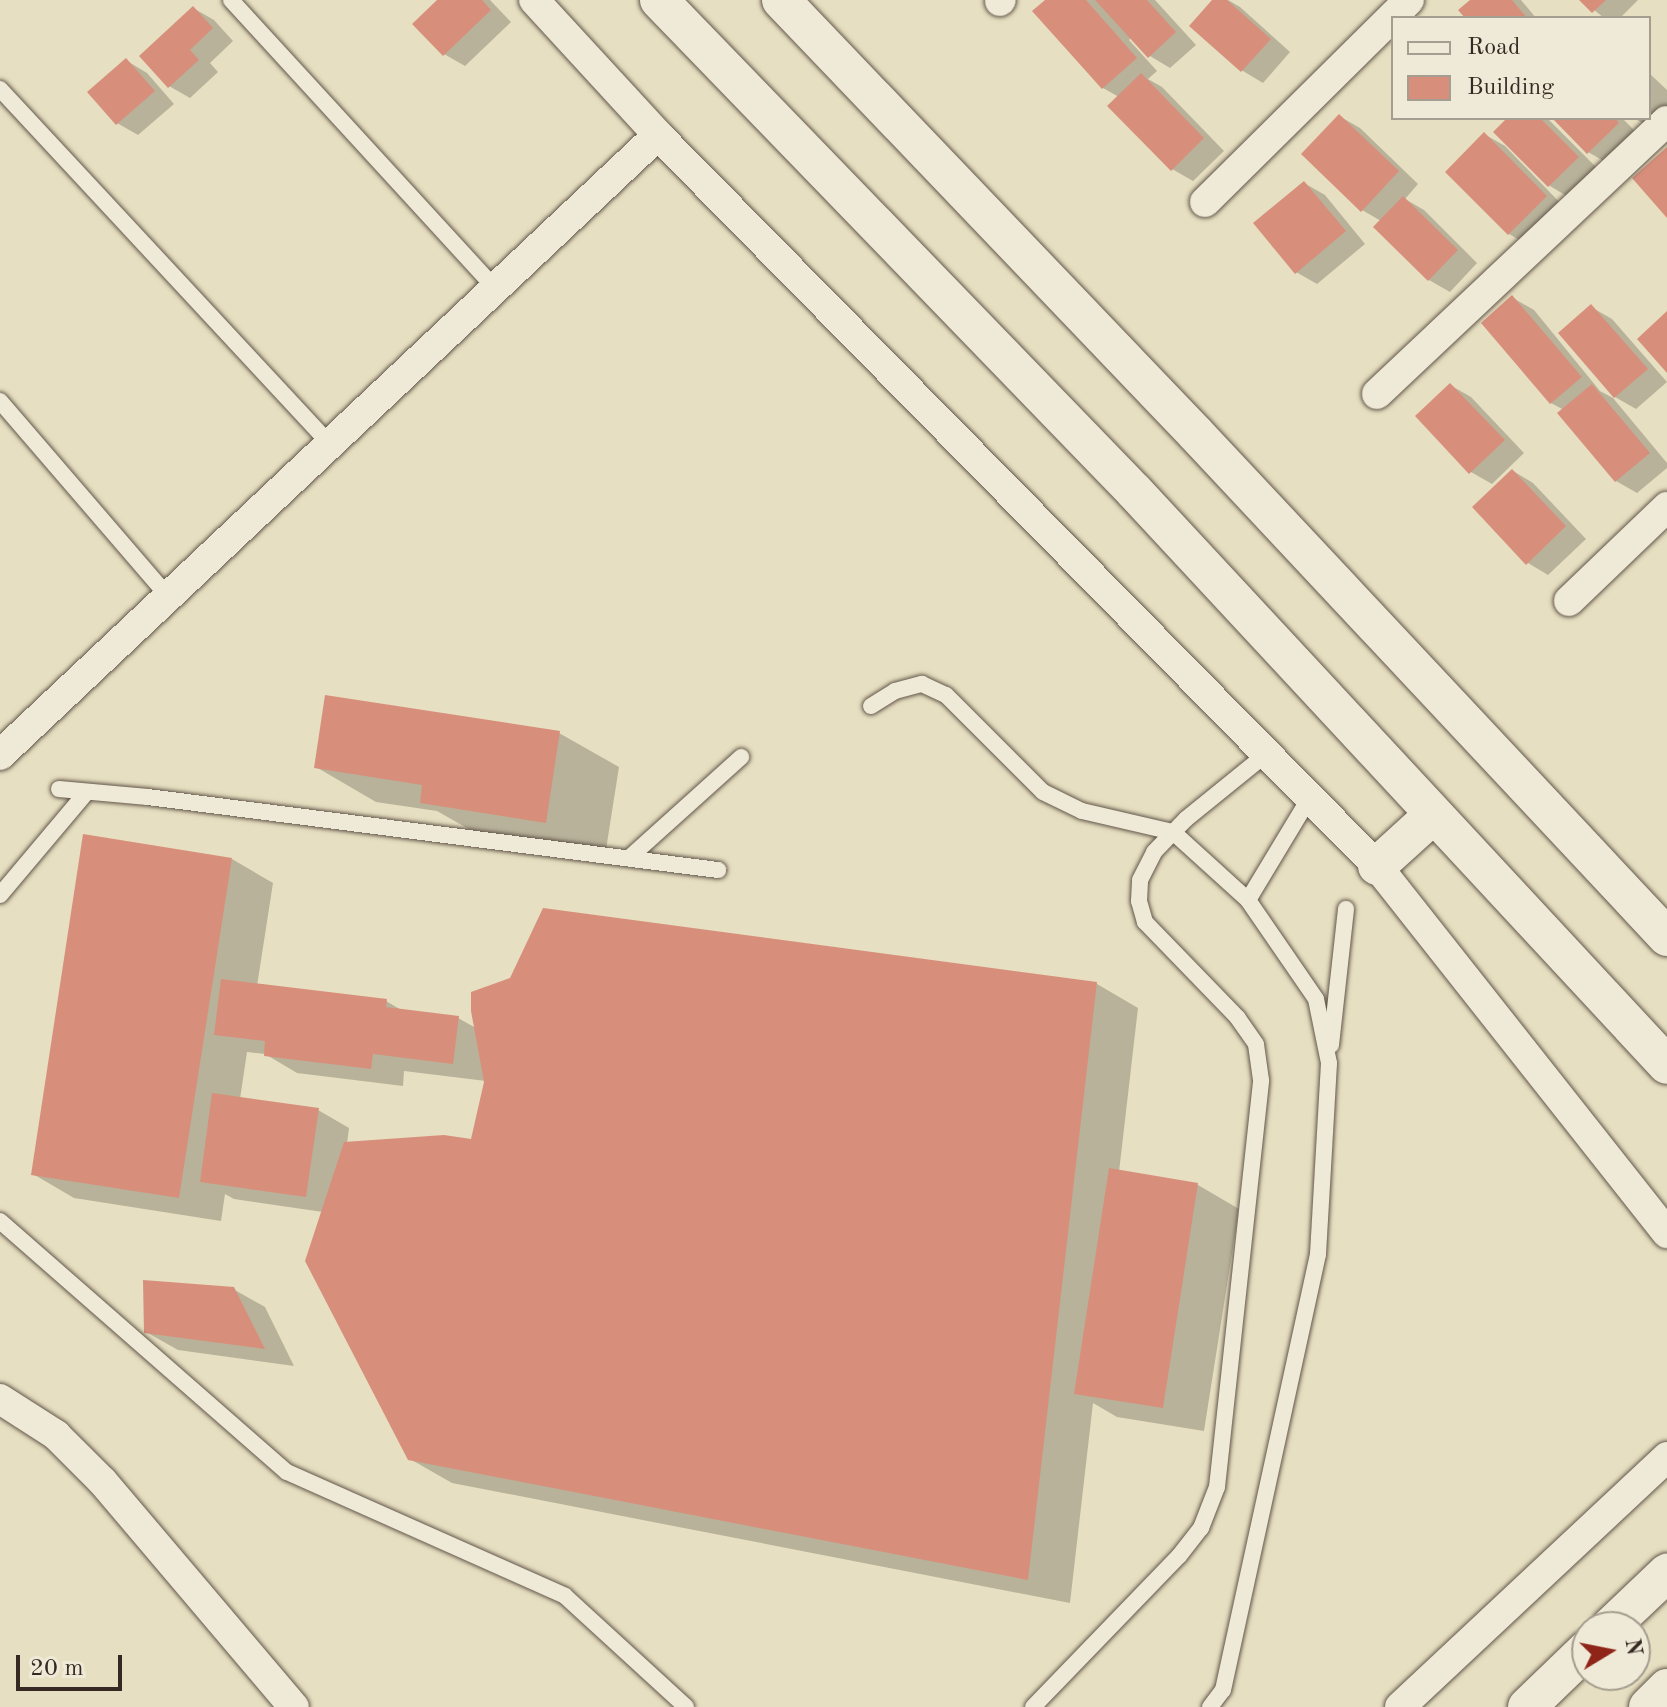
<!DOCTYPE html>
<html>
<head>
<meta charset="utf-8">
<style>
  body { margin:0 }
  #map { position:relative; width:1667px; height:1707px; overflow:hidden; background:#e7dfc1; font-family:"Old Standard TT",serif }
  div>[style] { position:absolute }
  .shadow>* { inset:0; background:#0003 }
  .building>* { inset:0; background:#d78f7b }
  .roads { filter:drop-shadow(0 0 2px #62564a) drop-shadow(0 0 2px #62564a) }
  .service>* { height:16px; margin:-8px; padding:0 8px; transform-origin:8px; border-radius:8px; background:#efead7 }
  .minor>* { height:30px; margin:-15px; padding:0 15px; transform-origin:15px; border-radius:15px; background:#efead7 }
  .tertiary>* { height:38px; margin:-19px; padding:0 19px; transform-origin:19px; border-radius:19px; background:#efead7 }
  span { translate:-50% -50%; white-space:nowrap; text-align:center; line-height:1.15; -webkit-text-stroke:8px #efead7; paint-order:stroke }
  .legend { position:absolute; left:1391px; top:16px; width:260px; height:104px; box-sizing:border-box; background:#efead7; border:2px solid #a59d8f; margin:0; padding:10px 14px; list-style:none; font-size:24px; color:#362923 }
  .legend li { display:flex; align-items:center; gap:16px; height:40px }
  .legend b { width:40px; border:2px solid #a59d8f }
  .north { position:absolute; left:1571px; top:1611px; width:80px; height:80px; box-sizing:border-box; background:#efead7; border:2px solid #a59d8f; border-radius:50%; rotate:80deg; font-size:22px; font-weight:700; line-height:32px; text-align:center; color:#362923 }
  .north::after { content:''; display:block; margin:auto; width:28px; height:36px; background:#8f2418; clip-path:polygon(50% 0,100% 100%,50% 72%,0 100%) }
  .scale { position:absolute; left:16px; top:1655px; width:106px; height:36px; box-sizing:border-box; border:4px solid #362923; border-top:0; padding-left:10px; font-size:24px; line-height:28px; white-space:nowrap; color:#362923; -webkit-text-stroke:6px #efead7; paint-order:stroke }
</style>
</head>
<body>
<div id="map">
  <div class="shadow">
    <i style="clip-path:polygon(440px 0,490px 0,511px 22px,465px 66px,444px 54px)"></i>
    <i style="clip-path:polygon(1048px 0,1155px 0,1196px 45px,1170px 68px,1150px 56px,1132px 37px,1129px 40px,1157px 71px,1148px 79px,1162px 87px,1224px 151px,1193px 181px,1172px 169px,1119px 97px,1103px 88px)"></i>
    <i style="clip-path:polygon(1215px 0,1228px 0,1240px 7px,1290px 52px,1263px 83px,1243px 71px,1192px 26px)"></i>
    <i style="clip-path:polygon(1474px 0,1521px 0,1536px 18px,1467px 18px)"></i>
    <i style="clip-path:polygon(1582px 0,1638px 0,1620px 18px,1604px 18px)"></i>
    <i style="clip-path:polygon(193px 8px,214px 20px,233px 41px,210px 63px,218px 72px,190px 98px,169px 86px)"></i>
    <i style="clip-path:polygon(127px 61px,147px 73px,174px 104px,138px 135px,117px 123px)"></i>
    <i style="clip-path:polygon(1649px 73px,1667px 90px,1667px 107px,1649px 127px,1634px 118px,1649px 118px)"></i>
    <i style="clip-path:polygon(1339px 116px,1360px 128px,1418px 184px,1405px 199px,1424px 210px,1477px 263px,1450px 292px,1429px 280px,1381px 221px,1362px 210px)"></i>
    <i style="clip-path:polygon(1510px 118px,1547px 118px,1599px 170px,1570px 198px,1550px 186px,1496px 132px)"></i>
    <i style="clip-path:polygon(1555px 118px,1622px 118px,1639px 135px,1609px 164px,1588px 152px)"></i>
    <i style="clip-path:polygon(1484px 134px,1505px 146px,1566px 209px,1530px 246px,1509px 234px)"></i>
    <i style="clip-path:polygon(1304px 183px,1325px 195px,1365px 244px,1317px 284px,1296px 272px)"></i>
    <i style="clip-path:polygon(1513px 298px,1534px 310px,1600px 391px,1613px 398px,1667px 463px,1667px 468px,1637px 493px,1616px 481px,1564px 410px,1551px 403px)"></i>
    <i style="clip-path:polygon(1591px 307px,1612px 319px,1667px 382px,1636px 409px,1615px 397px)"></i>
    <i style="clip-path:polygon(1450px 385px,1471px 397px,1524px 453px,1492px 484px,1471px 472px)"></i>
    <i style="clip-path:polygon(1513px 471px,1533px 483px,1586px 539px,1548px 575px,1528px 563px)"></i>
    <i style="clip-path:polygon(559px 733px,619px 767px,605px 856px,481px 836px,437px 811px,376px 802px,316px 767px)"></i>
    <i style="clip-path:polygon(evenodd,232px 859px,273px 883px,257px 986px,386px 1001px,403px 1011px,458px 1018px,476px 1028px,512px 980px,544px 911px,1097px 984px,1138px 1008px,1119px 1172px,1198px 1185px,1239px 1209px,1204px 1431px,1117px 1417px,1093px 1403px,1070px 1603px,452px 1483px,410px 1459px,323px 1212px,234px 1199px,225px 1194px,221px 1221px,74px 1198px,33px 1174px,232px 859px,247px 1052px,265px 1054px,297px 1073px,403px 1086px,404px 1071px,486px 1081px,473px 1142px,347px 1144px,349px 1128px,318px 1110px,240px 1099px,247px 1052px)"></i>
    <i style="clip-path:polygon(233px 1289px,265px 1307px,294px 1366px,178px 1350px,146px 1332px)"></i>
  </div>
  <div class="building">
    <i style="clip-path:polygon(437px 0,482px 0,491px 10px,443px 56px,412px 24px)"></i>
    <i style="clip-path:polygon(1045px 0,1086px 0,1137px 58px,1102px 89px,1032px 11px)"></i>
    <i style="clip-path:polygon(1095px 0,1147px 0,1176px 32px,1148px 58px)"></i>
    <i style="clip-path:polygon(1212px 0,1227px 0,1271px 39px,1241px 72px,1189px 26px)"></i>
    <i style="clip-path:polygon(1470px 0,1512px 0,1527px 18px,1465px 18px,1458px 10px)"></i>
    <i style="clip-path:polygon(1579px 0,1606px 0,1592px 13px)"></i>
    <i style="clip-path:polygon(193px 6px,213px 28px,190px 50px,199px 60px,168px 88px,139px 56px)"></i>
    <i style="clip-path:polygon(126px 58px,155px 91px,116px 125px,87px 92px)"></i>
    <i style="clip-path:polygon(1141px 73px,1204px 138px,1171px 171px,1107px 106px)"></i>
    <i style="clip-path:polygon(1339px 114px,1399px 171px,1361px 212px,1301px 154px)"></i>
    <i style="clip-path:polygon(1507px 118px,1540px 118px,1579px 157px,1548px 187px,1493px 132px)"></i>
    <i style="clip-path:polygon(1552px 118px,1615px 118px,1619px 123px,1587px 154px)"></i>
    <i style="clip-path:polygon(1484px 132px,1547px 196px,1508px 235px,1445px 172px)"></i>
    <i style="clip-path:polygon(1667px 147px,1667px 218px,1632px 178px)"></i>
    <i style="clip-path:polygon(1304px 181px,1346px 231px,1295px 274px,1253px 223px)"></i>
    <i style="clip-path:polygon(1403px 196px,1458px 250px,1428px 281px,1373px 227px)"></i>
    <i style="clip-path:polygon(1512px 295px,1582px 377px,1550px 404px,1481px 323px)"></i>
    <i style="clip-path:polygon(1591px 304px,1648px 369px,1614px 398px,1558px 333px)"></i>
    <i style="clip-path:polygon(1667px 311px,1667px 373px,1637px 339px)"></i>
    <i style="clip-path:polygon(1450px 383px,1505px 440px,1469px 474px,1415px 416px)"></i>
    <i style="clip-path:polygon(1592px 384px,1650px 453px,1615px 482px,1557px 413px)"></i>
    <i style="clip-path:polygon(1512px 469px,1566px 526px,1526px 565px,1472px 507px)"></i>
    <i style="clip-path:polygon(325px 695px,560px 731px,546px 823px,420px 803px,422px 785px,314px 768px)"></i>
    <i style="clip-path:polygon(83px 834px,232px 858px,179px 1198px,31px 1175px)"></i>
    <i style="clip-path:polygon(543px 908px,1097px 982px,1028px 1580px,408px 1460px,305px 1261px,344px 1142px,444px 1135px,471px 1139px,484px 1082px,471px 1011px,471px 992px,510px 978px)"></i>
    <i style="clip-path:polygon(221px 979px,387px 999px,386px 1007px,459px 1016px,453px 1064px,373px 1054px,371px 1069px,264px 1056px,265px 1041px,214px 1035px)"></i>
    <i style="clip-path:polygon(212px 1093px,319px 1108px,306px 1197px,200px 1182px)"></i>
    <i style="clip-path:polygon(1109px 1168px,1198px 1183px,1163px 1408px,1074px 1394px)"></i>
    <i style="clip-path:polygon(143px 1280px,234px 1287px,265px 1349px,144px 1333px)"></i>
  </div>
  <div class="roads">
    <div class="service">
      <i style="left:231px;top:0;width:391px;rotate:47.5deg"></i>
      <i style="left:0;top:89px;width:485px;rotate:47.1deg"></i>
      <i style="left:0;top:401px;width:257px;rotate:49.3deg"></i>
      <i style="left:871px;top:706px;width:28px;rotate:-32deg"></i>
      <i style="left:895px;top:691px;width:28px;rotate:-15deg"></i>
      <i style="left:922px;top:684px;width:26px;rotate:25deg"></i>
      <i style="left:946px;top:695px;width:137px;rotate:45deg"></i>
      <i style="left:1043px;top:792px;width:43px;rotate:26deg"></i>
      <i style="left:1082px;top:811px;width:93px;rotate:13deg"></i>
      <i style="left:1173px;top:832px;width:101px;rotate:42.2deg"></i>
      <i style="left:59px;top:789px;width:89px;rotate:5.1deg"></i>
      <i style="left:148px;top:797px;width:575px;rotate:7.3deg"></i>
      <i style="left:629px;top:858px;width:151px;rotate:-42deg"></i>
      <i style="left:0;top:895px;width:133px;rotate:-49.9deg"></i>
      <i style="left:1331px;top:1045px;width:137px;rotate:-83.7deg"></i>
      <i style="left:0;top:1221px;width:381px;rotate:41.2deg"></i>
      <i style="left:287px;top:1472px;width:304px;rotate:24deg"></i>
      <i style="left:565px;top:1596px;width:164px;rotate:42.5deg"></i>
      <i style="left:1033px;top:1707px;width:210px;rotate:-46deg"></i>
      <i style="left:1179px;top:1556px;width:36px;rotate:-52deg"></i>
      <i style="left:1201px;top:1528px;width:44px;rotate:-68.7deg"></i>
      <i style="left:1217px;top:1487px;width:409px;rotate:-83.8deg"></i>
      <i style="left:1261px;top:1080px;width:36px;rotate:-98deg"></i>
      <i style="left:1256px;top:1044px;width:32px;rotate:-125deg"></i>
      <i style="left:1238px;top:1018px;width:134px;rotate:-134.1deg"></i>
      <i style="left:1145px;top:922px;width:22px;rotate:-106deg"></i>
      <i style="left:1139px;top:901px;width:21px;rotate:-87deg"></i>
      <i style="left:1140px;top:880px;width:31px;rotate:-63deg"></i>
      <i style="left:1154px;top:852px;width:46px;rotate:-45.9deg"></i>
      <i style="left:1186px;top:819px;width:102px;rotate:-39deg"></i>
      <i style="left:1210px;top:1707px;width:21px;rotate:-53deg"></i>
      <i style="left:1223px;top:1690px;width:446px;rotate:-77.7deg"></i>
      <i style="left:1318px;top:1254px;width:191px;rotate:-86.7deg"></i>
      <i style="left:1329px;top:1063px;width:65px;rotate:-101.5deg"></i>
      <i style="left:1316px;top:999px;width:120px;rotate:-124.5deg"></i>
      <i style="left:1248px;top:900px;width:118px;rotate:-58.9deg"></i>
    </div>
    <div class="minor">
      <i style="left:534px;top:0;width:183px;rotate:47.4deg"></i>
      <i style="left:658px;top:135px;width:1025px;rotate:45.47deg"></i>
      <i style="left:1377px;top:866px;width:468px;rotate:51.7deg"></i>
      <i style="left:1000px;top:1px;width:1px;rotate:-45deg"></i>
      <i style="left:1205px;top:202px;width:287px;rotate:-44.7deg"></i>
      <i style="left:1377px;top:394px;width:398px;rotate:-43.3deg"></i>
      <i style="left:1569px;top:601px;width:136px;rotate:-43.8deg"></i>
      <i style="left:0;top:755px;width:904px;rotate:-43.3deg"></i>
      <i style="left:0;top:1399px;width:67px;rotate:32.7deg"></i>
      <i style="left:56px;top:1435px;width:66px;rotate:45deg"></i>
      <i style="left:103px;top:1482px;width:295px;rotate:49.7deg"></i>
      <i style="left:1400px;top:1707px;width:366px;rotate:-43.1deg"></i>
    </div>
    <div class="tertiary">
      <i style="left:659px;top:0;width:683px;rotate:45.95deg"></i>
      <i style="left:1134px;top:491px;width:783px;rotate:47.12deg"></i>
      <i style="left:781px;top:0;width:600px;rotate:46.28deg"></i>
      <i style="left:1196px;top:434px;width:689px;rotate:46.88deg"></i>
      <i style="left:1377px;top:866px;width:76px;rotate:-42.3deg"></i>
      <i style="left:1610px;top:1627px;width:79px;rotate:-43.5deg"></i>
      <i style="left:1527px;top:1707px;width:83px;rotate:-44deg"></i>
      <i style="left:1648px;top:1707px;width:27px;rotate:-45deg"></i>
    </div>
  </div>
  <ul class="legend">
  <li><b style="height:10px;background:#efead7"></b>Road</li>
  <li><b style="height:22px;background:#d78f7b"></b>Building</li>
  </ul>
  <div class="north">N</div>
  <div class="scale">20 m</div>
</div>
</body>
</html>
